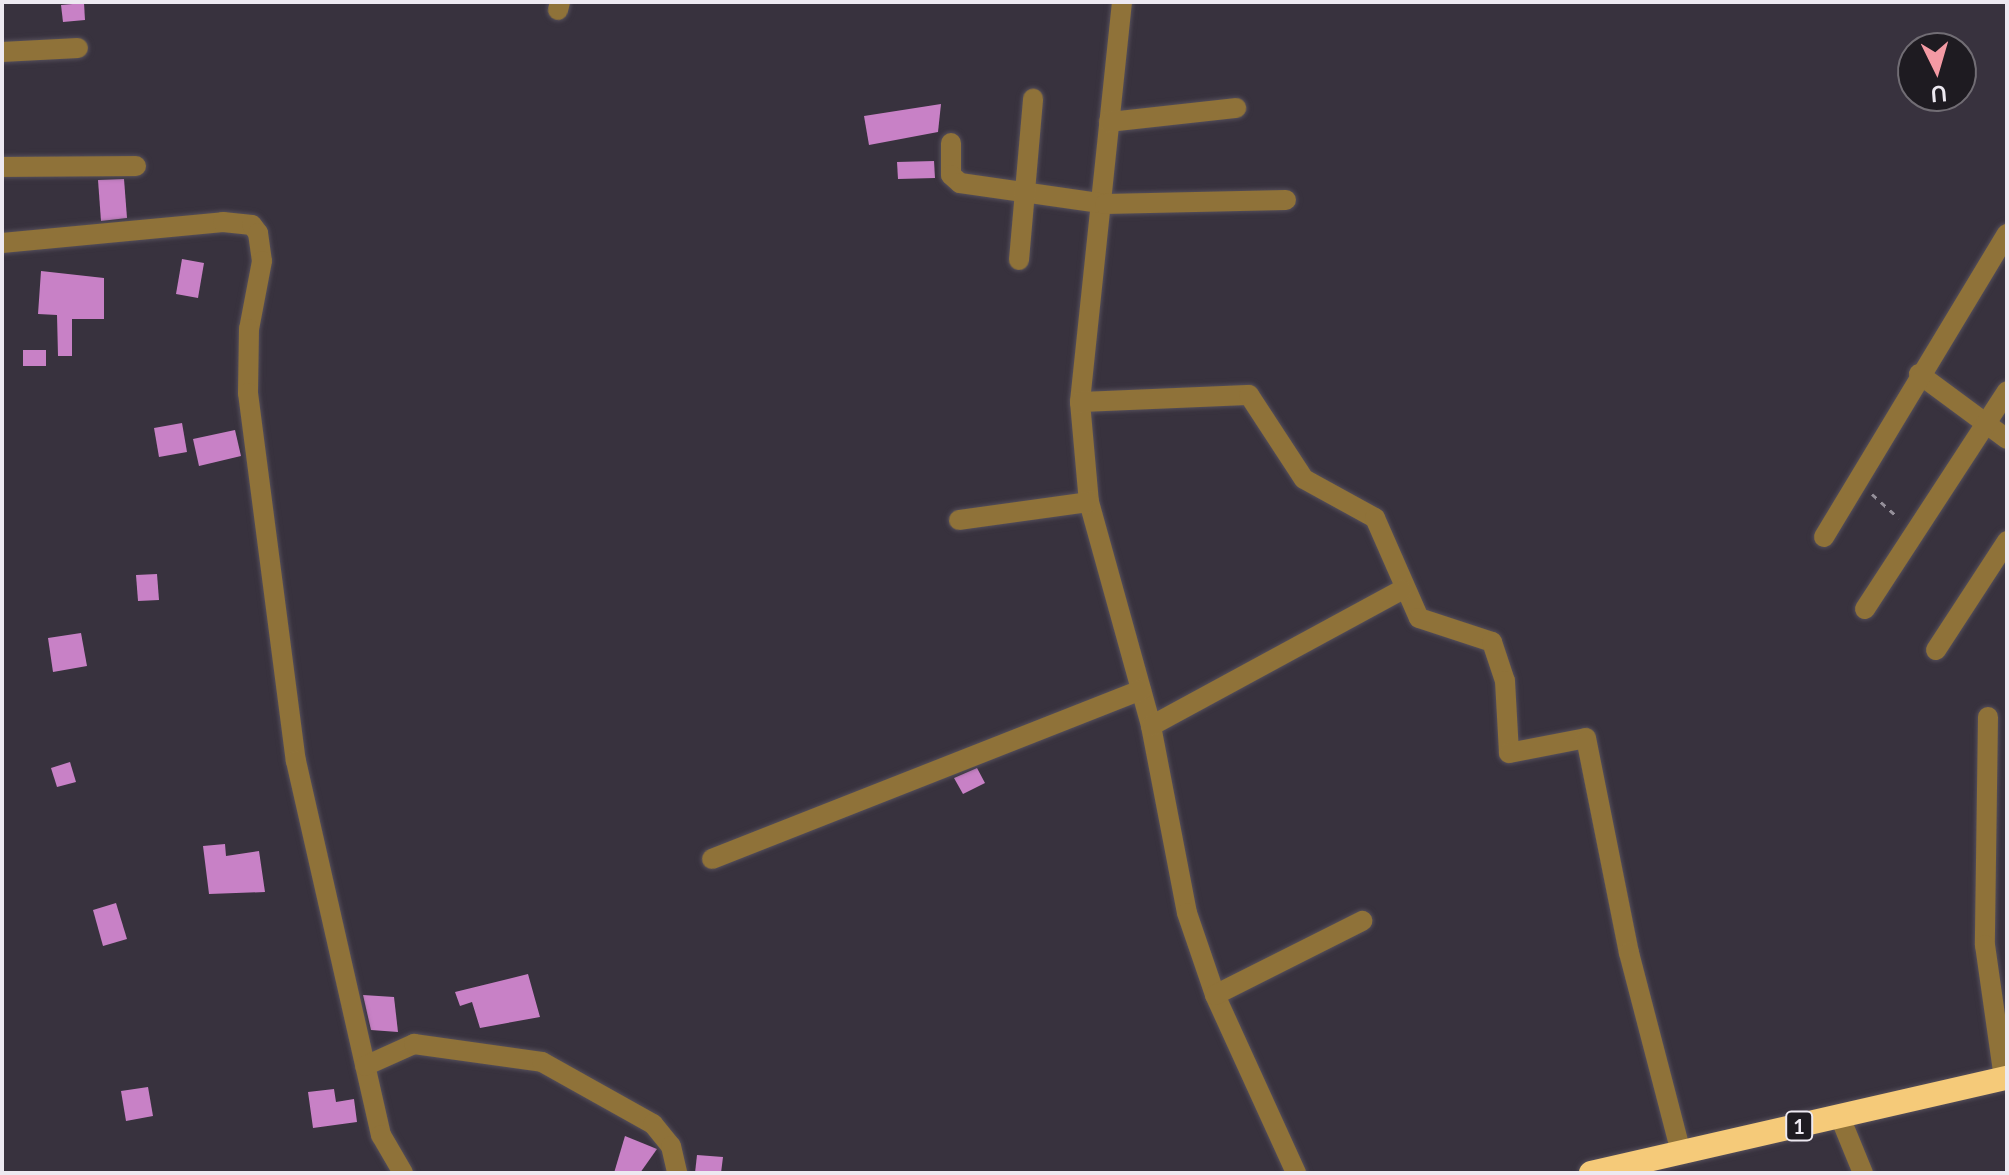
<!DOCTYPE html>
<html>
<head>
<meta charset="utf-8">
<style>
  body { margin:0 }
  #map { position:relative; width:2009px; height:1175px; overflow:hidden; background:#38323e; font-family:Lato,sans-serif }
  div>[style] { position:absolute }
  .building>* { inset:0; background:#c881c6 }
  .path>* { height:3px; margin-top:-1.5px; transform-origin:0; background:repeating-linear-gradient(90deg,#95909a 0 6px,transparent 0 12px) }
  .roads { filter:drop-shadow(0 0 2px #554f5b) drop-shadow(0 0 2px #554f5b) }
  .minor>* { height:20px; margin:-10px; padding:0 10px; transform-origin:10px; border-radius:10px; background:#8f7239 }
  .highway>* { height:24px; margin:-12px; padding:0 12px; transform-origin:12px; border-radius:12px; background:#f5ca79 }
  span { translate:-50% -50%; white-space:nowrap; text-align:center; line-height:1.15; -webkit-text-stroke:8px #1e1b21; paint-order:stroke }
  .shield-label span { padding:2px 6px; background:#1e1b21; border:2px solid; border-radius:6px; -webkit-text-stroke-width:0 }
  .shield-label { font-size:20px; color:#ede9f1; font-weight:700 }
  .frame { position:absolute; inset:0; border:4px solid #ede9f1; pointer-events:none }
  .north { position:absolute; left:1897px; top:32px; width:80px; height:80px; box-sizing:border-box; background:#1e1b21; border:2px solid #716d74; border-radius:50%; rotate:175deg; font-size:22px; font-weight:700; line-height:32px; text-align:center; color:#ede9f1 }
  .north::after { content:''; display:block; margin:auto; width:28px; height:36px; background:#f49aa4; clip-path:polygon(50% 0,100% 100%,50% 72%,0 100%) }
</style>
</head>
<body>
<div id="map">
  <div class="building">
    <i style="clip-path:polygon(84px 3px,85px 20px,63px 22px,61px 5px)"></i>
    <i style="clip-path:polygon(941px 104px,938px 132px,869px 145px,864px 116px)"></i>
    <i style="clip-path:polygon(934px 161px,935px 178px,898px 179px,897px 162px)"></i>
    <i style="clip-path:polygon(124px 179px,127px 218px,101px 221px,98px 180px)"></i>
    <i style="clip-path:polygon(182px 259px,204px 263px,198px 298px,176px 294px)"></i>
    <i style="clip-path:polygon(41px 271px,104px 278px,104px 319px,72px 319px,72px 356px,58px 356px,57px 315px,38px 314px)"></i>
    <i style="clip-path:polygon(23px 350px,46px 350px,46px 366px,23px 366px)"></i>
    <i style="clip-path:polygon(182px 423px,187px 452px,159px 457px,154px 428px)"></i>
    <i style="clip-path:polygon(235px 430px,241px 456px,199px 466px,193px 439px)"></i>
    <i style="clip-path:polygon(157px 574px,159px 600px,138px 601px,136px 575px)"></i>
    <i style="clip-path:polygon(81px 633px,87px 666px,53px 672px,48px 638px)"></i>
    <i style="clip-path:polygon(70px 762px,76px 782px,57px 787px,51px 768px)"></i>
    <i style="clip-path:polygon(977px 768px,985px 783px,963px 794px,954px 778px)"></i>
    <i style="clip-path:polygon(225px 844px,226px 856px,259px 851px,265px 892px,209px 894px,203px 846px)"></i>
    <i style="clip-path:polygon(116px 903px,127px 939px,103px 946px,93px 910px)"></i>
    <i style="clip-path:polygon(528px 974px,540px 1017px,480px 1028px,472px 1002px,460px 1006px,455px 992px)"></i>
    <i style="clip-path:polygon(363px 995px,394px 997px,398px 1032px,371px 1030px)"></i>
    <i style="clip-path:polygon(148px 1087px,153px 1116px,126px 1121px,121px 1091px)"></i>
    <i style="clip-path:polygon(334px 1089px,336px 1102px,354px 1099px,357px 1122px,313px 1128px,308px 1092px)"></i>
    <i style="clip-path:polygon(625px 1136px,657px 1149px,640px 1173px,614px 1173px)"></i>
    <i style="clip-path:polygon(697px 1155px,723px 1157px,721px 1173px,695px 1173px)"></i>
  </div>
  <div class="path">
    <i style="left:1872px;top:494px;width:36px;rotate:42deg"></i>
  </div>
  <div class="roads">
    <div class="minor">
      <i style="left:1122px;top:2px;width:402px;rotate:96deg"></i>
      <i style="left:1080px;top:402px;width:100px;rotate:84.9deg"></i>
      <i style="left:1089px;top:502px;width:232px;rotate:74.5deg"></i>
      <i style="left:1151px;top:726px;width:190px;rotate:79.1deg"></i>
      <i style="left:1187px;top:913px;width:87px;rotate:71.1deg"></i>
      <i style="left:1215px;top:995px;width:196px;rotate:65.5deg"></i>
      <i style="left:558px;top:10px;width:8px;rotate:-76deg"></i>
      <i style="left:2px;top:52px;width:76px;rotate:-3deg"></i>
      <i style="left:1109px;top:122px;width:128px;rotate:-6.3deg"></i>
      <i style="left:951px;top:143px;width:32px;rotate:90deg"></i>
      <i style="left:951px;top:175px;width:12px;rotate:42deg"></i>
      <i style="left:960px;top:183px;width:147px;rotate:8.2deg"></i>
      <i style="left:1105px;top:204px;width:181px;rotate:-1.3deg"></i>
      <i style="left:2px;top:167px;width:134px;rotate:-0.4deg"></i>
      <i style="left:2px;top:243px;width:222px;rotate:-5.4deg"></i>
      <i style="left:223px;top:222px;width:29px;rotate:6deg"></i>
      <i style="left:252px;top:225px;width:10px;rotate:53deg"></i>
      <i style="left:258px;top:233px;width:28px;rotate:82deg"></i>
      <i style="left:262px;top:261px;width:69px;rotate:100.8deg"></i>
      <i style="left:249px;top:329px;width:64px;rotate:90.9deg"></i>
      <i style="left:248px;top:393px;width:371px;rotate:82.6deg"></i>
      <i style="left:296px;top:761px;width:384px;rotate:77.2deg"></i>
      <i style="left:381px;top:1135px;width:44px;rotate:59.9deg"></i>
      <i style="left:1019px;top:260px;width:162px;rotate:-85deg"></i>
      <i style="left:1919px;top:374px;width:109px;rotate:36.5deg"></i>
      <i style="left:1080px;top:402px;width:169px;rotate:-2.4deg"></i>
      <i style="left:1249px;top:395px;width:100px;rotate:56.8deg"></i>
      <i style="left:1304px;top:479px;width:81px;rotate:28.8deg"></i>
      <i style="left:1375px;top:518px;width:109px;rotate:66.3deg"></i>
      <i style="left:1419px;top:618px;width:77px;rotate:18.2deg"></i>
      <i style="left:1492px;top:642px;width:41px;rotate:71.6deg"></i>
      <i style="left:1505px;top:681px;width:72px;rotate:86.8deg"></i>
      <i style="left:1509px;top:753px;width:78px;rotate:-11deg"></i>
      <i style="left:1586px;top:738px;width:219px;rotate:78.7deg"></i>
      <i style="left:1629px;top:953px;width:206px;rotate:75.4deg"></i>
      <i style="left:959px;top:520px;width:131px;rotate:-7.9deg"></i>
      <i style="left:1824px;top:537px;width:354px;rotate:-58.9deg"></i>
      <i style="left:1865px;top:609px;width:260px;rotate:-56.9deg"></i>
      <i style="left:1936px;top:650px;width:130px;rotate:-56.9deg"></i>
      <i style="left:1988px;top:717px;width:228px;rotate:90.8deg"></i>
      <i style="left:1985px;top:945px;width:135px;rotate:81.9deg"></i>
      <i style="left:1151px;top:726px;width:285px;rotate:-28.5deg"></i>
      <i style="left:712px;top:859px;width:461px;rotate:-21.5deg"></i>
      <i style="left:1215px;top:995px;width:165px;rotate:-26.7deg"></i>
      <i style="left:365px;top:1066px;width:54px;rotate:-24.2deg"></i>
      <i style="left:414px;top:1044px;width:129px;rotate:8deg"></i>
      <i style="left:542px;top:1062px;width:127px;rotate:29.2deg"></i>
      <i style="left:653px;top:1124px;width:28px;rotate:51deg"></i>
      <i style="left:671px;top:1146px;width:28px;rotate:77deg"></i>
      <i style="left:1840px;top:1117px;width:61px;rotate:67.7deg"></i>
    </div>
    <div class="highway">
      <i style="left:1591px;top:1173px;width:427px;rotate:-12.9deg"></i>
    </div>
  </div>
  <div class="shield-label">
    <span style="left:1799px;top:1126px">1</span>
  </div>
  <div class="frame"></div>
  <div class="north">U</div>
</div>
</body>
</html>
